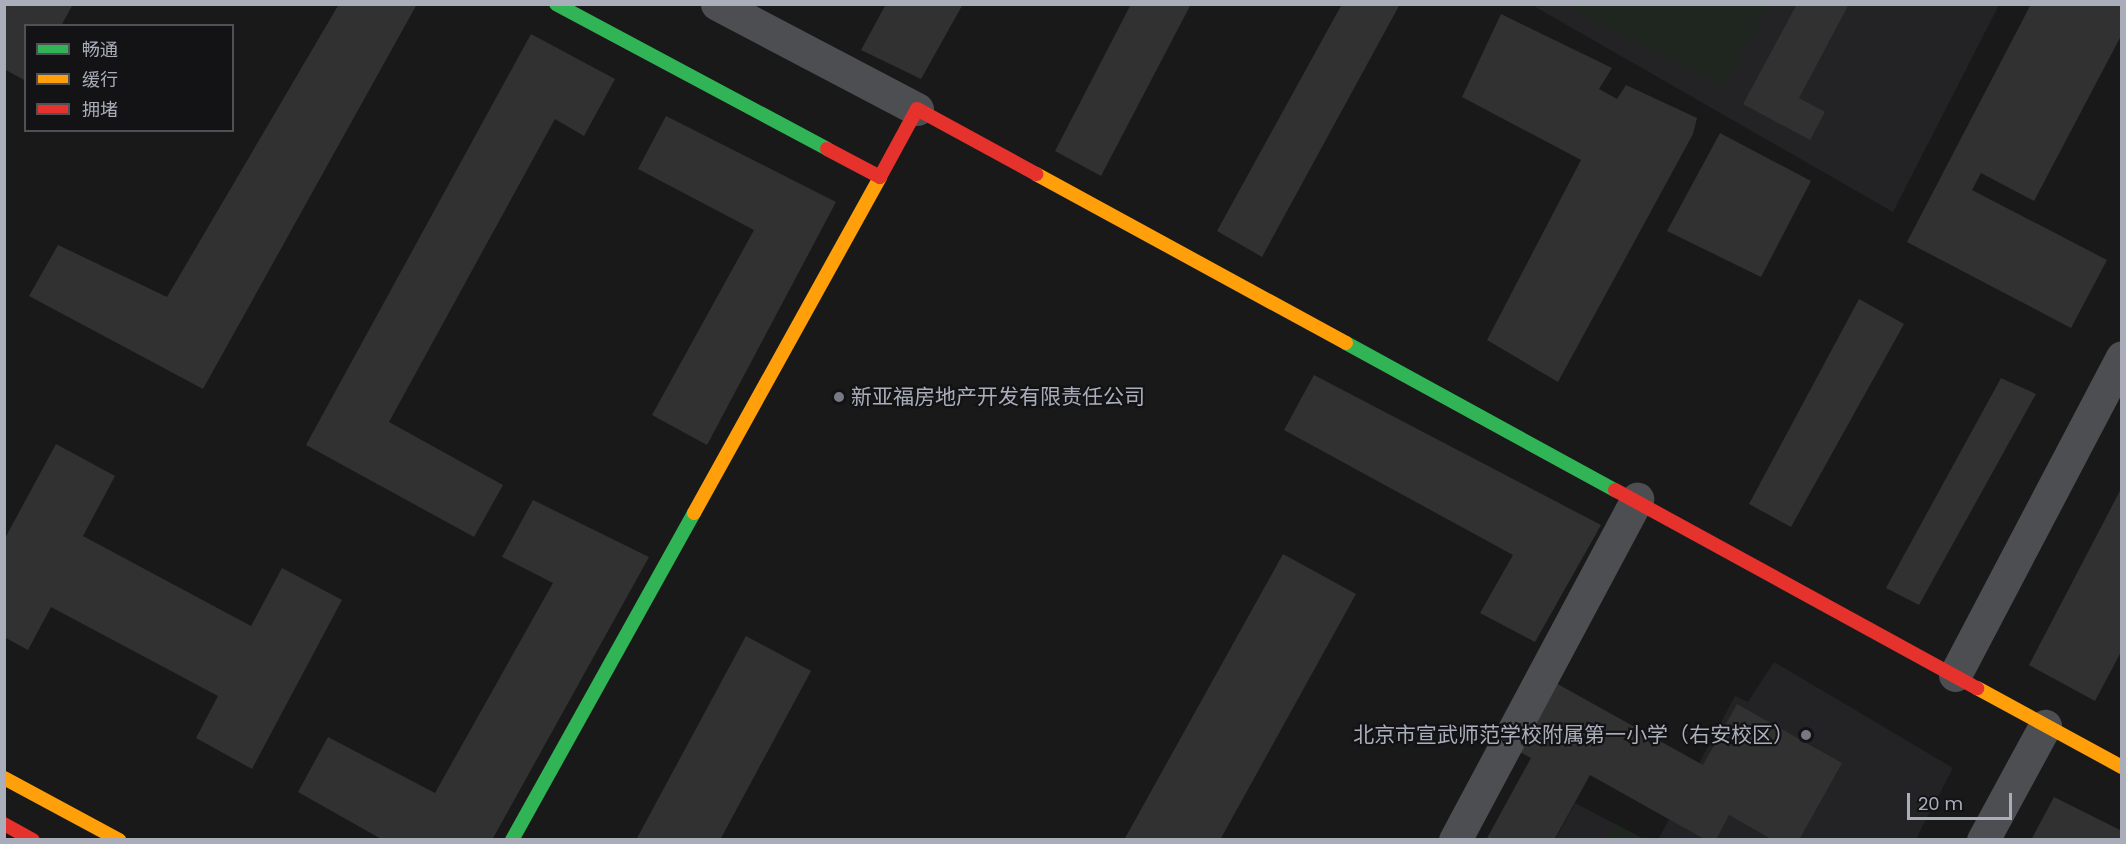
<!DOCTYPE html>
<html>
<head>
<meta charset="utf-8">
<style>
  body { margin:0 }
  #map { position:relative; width:2126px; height:844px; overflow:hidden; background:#191919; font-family:Poppins,"Noto Sans SC",sans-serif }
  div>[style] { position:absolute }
  .built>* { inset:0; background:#232325 }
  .green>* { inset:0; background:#1f2620 }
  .building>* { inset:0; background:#313131 }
  .street>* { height:33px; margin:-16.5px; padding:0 16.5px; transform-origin:16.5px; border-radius:16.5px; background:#4d4e52 }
  .fast>* { height:14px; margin:-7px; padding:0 7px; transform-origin:7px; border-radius:7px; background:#30b455 }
  .slow>* { height:14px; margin:-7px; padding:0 7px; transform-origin:7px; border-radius:7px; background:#ff9f0a }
  .jam>* { height:14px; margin:-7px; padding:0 7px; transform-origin:7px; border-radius:7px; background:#e5322d }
  .dots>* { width:16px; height:16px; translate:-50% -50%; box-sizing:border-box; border:3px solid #131315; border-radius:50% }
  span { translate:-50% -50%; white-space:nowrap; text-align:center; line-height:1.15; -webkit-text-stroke:4.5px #131315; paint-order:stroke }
  .poi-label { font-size:21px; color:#aaaeba }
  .left { translate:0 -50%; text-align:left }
  .right { translate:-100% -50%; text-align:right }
  .frame { position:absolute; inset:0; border:6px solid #aaaeba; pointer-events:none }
  .legend { position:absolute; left:24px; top:24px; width:210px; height:108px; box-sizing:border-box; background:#131315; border:2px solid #4f5157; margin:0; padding:8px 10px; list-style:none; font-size:18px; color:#aaaeba }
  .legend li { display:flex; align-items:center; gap:12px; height:30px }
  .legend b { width:30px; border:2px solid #4f5157 }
  .scale { position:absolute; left:1907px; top:793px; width:105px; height:27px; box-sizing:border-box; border:3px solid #aaaeba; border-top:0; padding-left:8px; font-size:18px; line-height:21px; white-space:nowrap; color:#aaaeba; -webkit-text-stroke:4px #131315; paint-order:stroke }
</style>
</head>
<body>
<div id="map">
  <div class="built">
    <i style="clip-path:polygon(1532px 5px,1999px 5px,1893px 212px)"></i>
    <i style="clip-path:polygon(1774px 662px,1953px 768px,1916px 839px,1658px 840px,1735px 696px,1748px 702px)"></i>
    <i style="clip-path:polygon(1575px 803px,1644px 839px,1555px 840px)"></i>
  </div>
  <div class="green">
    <i style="clip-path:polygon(1563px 5px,1769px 5px,1724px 87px)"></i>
    <i style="clip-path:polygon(1615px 824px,1644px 839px,1606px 839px)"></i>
  </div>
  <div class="building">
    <i style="clip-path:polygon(4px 4px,73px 4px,61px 26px,26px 26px,26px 81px,4px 69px)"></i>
    <i style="clip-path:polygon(339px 4px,417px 4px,203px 389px,29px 296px,58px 245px,167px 297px)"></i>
    <i style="clip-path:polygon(886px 4px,963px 4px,921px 79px,861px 50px)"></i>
    <i style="clip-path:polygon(1131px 4px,1191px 4px,1101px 176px,1055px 151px)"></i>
    <i style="clip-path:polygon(1342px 4px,1400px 4px,1262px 257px,1217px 231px)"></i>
    <i style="clip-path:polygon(1797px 4px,1849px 4px,1799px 98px,1825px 112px,1810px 140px,1743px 104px)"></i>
    <i style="clip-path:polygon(2031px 4px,2122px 4px,2122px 34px,2034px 201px,1981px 173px,1972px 190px,2107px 260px,2071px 328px,1907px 242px)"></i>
    <i style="clip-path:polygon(1501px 14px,1612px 68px,1599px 89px,1617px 99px,1626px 85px,1697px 118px,1693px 134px,1558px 382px,1487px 340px,1581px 160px,1462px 97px)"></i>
    <i style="clip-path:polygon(531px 34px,615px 79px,584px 136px,555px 119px,389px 422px,503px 485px,474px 537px,306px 445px)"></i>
    <i style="clip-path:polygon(666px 116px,836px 202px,707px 445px,652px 415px,754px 230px,638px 169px)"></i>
    <i style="clip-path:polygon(1720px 133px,1811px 181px,1761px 277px,1667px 231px)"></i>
    <i style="clip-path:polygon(1859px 299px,1904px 324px,1791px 527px,1749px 504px)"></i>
    <i style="clip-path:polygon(1314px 375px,1601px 525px,1535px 642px,1480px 613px,1513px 555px,1284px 430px)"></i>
    <i style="clip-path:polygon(2001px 378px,2036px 394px,1919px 605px,1886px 588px)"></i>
    <i style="clip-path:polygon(56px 444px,115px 476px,83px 536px,251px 626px,282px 568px,342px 600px,252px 769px,196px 738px,218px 696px,51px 607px,28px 650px,4px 637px,4px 540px)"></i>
    <i style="clip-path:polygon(2122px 487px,2122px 650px,2095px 701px,2029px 665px)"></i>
    <i style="clip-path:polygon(533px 500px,649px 557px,492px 840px,383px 840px,298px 792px,328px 737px,435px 793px,553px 583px,502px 557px)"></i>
    <i style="clip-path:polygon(1283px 554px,1356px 594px,1220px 840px,1124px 840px)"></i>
    <i style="clip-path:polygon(746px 636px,811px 671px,720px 840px,636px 840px)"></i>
    <i style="clip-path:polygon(1554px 682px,1703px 765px,1737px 704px,1842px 763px,1799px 840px,1773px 840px,1729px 815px,1716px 840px,1706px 840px,1590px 775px,1554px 840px,1486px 840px,1531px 758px,1516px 750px)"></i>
    <i style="clip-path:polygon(2054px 797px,2122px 831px,2122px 840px,2031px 840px)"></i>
  </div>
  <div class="street">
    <i style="left:717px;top:4px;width:226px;rotate:27.7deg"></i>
    <i style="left:1955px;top:675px;width:359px;rotate:-62.3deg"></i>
    <i style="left:1455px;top:840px;width:387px;rotate:-61.9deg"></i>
    <i style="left:1983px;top:840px;width:130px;rotate:-61.5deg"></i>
  </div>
  <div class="fast">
    <i style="left:556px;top:4px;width:307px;rotate:28.1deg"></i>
    <i style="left:1346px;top:343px;width:307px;rotate:28.7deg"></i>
    <i style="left:512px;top:840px;width:374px;rotate:-60.9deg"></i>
  </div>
  <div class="slow">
    <i style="left:1036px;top:174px;width:353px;rotate:28.6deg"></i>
    <i style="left:694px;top:513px;width:384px;rotate:-61deg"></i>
    <i style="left:1977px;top:688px;width:165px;rotate:28.6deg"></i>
    <i style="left:4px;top:778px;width:131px;rotate:28.3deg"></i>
  </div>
  <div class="jam">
    <i style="left:827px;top:149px;width:60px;rotate:27.8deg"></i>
    <i style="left:880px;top:177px;width:77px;rotate:-61.4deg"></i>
    <i style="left:917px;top:109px;width:136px;rotate:28.6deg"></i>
    <i style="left:1615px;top:490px;width:413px;rotate:28.7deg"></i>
    <i style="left:4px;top:824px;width:33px;rotate:29deg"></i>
  </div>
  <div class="dots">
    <i style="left:839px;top:397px;background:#777a82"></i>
    <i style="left:1806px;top:735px;background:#777a82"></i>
  </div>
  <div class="poi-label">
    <span class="left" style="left:851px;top:397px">新亚福房地产开发有限责任公司</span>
    <span class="right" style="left:1794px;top:735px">北京市宣武师范学校附属第一小学（右安校区）</span>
  </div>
  <div class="frame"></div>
  <ul class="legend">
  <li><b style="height:8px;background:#30b455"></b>畅通</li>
  <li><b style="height:8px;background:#ff9f0a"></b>缓行</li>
  <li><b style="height:8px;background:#e5322d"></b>拥堵</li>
  </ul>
  <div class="scale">20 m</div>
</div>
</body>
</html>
